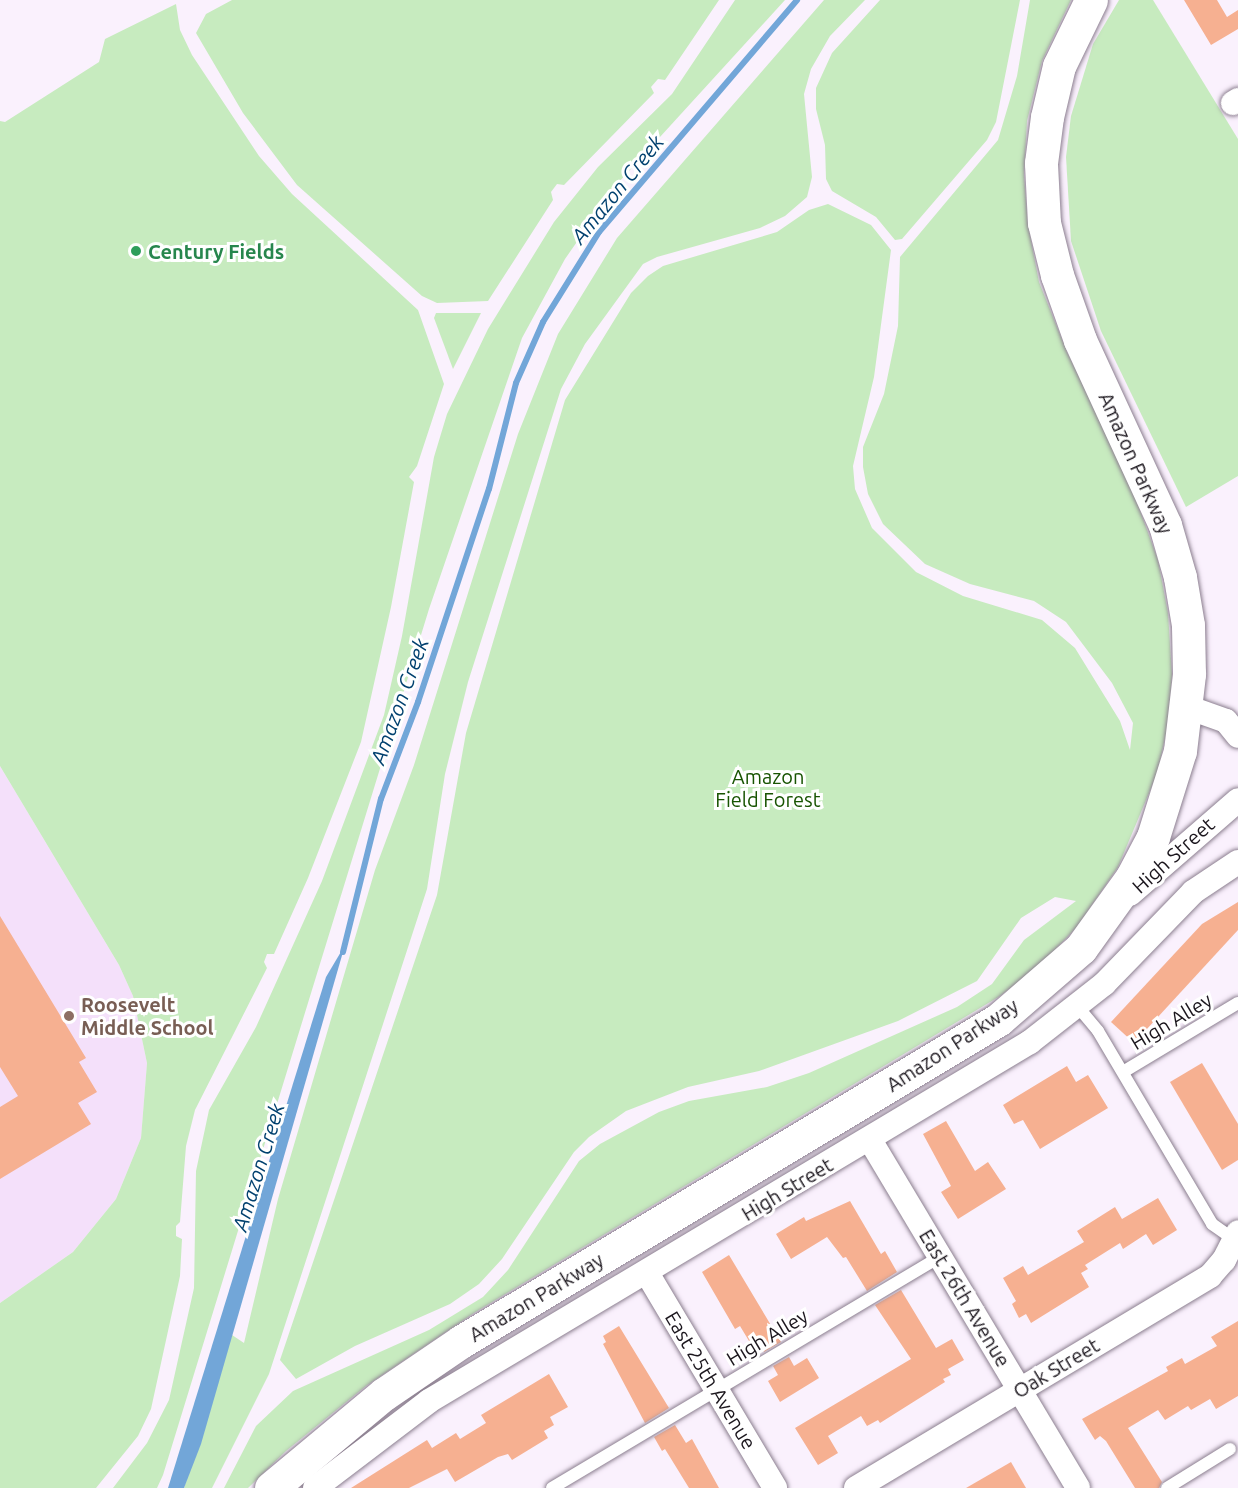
<!DOCTYPE html>
<html>
<head>
<meta charset="utf-8">
<style>
  body { margin:0 }
  #map { position:relative; width:1238px; height:1488px; overflow:hidden; background:#faf1fd; font-family:Ubuntu,sans-serif }
  div>[style] { position:absolute }
  .built>* { inset:0; background:#f4e0fa }
  .green>* { inset:0; background:#c7ebbf }
  .water>* { inset:0; background:#72a6d8 }
  .stream>* { height:6px; margin:-3px; padding:0 3px; transform-origin:3px; border-radius:3px; background:#72a6d8 }
  .building>* { inset:0; background:#f6b091 }
  .roads { filter:drop-shadow(0 0 2px #8b7e8f) drop-shadow(0 0 2px #8b7e8f) }
  .lane>* { height:12px; margin:-6px; padding:0 6px; transform-origin:6px; border-radius:6px; background:#fff }
  .street>* { height:24px; margin:-12px; padding:0 12px; transform-origin:12px; border-radius:12px; background:#fff }
  .secondary>* { height:33px; margin:-16.5px; padding:0 16.5px; transform-origin:16.5px; border-radius:16.5px; background:#fff }
  .dots>* { width:16px; height:16px; translate:-50% -50%; box-sizing:border-box; border:3px solid #fff; border-radius:50% }
  span { translate:-50% -50%; white-space:nowrap; text-align:center; line-height:1.15; -webkit-text-stroke:6px #fff; paint-order:stroke }
  .leisure-label { font-size:20px; color:#27864d; font-weight:700 }
  .left { translate:0 -50%; text-align:left }
  .street-label { font-size:20px; color:#1b161d }
  .park-label { font-size:20px; color:#185402 }
  .education-label { font-size:20px; color:#785e54; font-weight:700 }
  .water-label { font-size:21px; color:#02416f; font-style:italic }
</style>
</head>
<body>
<div id="map">
  <div class="built">
    <i style="clip-path:polygon(0 766px,119px 965px,133px 996px,147px 1063px,141px 1138px,116px 1199px,73px 1252px,0 1303px)"></i>
  </div>
  <div class="green">
    <i style="clip-path:polygon(232px 0,719px 0,665px 80px,658px 79px,651px 87px,654px 93px,564px 185px,557px 184px,551px 192px,553px 200px,488px 301px,437px 303px,422px 296px,297px 185px,243px 113px,196px 33px,206px 14px)"></i>
    <i style="clip-path:polygon(735px 0,785px 0,618px 183px,565px 259px,522px 338px,429px 609px,163px 1475px,157px 1488px,113px 1488px,147px 1443px,169px 1400px,194px 1288px,196px 1171px,209px 1110px,256px 1027px,322px 881px,384px 715px,402px 636px,434px 457px,447px 414px,488px 329px,554px 222px,598px 167px,672px 94px)"></i>
    <i style="clip-path:polygon(824px 0,865px 0,830px 36px,811px 69px,804px 94px,812px 177px,807px 197px,785px 216px,760px 228px,657px 257px,643px 264px,585px 344px,561px 389px,468px 682px,445px 774px,427px 889px,269px 1374px,212px 1488px,184px 1488px,232px 1335px,244px 1343px,278px 1199px,375px 870px,414px 765px,518px 434px,558px 334px,617px 238px)"></i>
    <i style="clip-path:polygon(880px 0,1020px 0,996px 122px,987px 140px,902px 239px,895px 240px,876px 217px,832px 191px,826px 179px,825px 145px,816px 109px,816px 88px,832px 53px)"></i>
    <i style="clip-path:polygon(1030px 0,1071px 0,1042px 61px,1027px 121px,1024px 175px,1028px 225px,1039px 282px,1067px 352px,1130px 483px,1158px 560px,1168px 613px,1172px 675px,1168px 725px,1157px 774px,1118px 867px,1076px 928px,1039px 966px,1000px 996px,474px 1313px,366px 1386px,286px 1451px,248px 1488px,224px 1488px,256px 1426px,293px 1391px,429px 1330px,483px 1297px,508px 1270px,579px 1161px,600px 1144px,659px 1112px,689px 1101px,767px 1087px,809px 1073px,957px 1007px,992px 984px,1024px 940px,1076px 901px,1055px 897px,1021px 918px,977px 981px,898px 1021px,759px 1071px,688px 1087px,626px 1111px,589px 1137px,574px 1152px,502px 1259px,479px 1284px,450px 1304px,355px 1346px,296px 1379px,280px 1360px,437px 895px,466px 733px,565px 400px,631px 293px,648px 276px,663px 266px,777px 232px,809px 210px,828px 204px,871px 225px,891px 250px,874px 377px,853px 466px,855px 489px,872px 528px,916px 572px,963px 596px,1042px 620px,1075px 648px,1120px 721px,1130px 750px,1133px 723px,1112px 683px,1066px 622px,1034px 601px,970px 584px,925px 564px,883px 524px,868px 494px,863px 467px,863px 447px,884px 394px,898px 326px,900px 257px,998px 140px,1017px 76px)"></i>
    <i style="clip-path:polygon(1119px 0,1153px 0,1238px 139px,1238px 476px,1186px 507px,1101px 331px,1071px 241px,1066px 157px,1071px 116px,1093px 44px)"></i>
    <i style="clip-path:polygon(176px 4px,180px 30px,192px 55px,259px 156px,292px 194px,418px 310px,444px 384px,417px 466px,409px 477px,414px 482px,391px 607px,361px 742px,308px 878px,274px 954px,267px 954px,264px 962px,267px 968px,195px 1110px,186px 1146px,180px 1222px,176px 1226px,176px 1236px,182px 1239px,180px 1276px,151px 1409px,138px 1436px,96px 1488px,0 1488px,0 1303px,73px 1252px,116px 1199px,141px 1138px,147px 1063px,133px 996px,119px 965px,0 766px,0 121px,5px 122px,99px 62px,105px 39px)"></i>
    <i style="clip-path:polygon(436px 313px,481px 313px,453px 369px,434px 318px)"></i>
  </div>
  <div class="water">
    <i style="clip-path:polygon(345px 945px,201px 1444px,184px 1488px,168px 1488px,326px 977px)"></i>
  </div>
  <div class="stream">
    <i style="left:343px;top:952px;width:158px;rotate:-76.1deg"></i>
    <i style="left:381px;top:799px;width:104px;rotate:-69.1deg"></i>
    <i style="left:418px;top:702px;width:225px;rotate:-71.6deg"></i>
    <i style="left:489px;top:489px;width:109px;rotate:-75.7deg"></i>
    <i style="left:516px;top:383px;width:67px;rotate:-66.1deg"></i>
    <i style="left:543px;top:322px;width:106px;rotate:-58.1deg"></i>
    <i style="left:599px;top:232px;width:305px;rotate:-49.5deg"></i>
  </div>
  <div class="building">
    <i style="clip-path:polygon(1184px 0,1217px 0,1227px 17px,1238px 10px,1238px 29px,1211px 45px)"></i>
    <i style="clip-path:polygon(1238px 902px,1238px 930px,1134px 1043px,1111px 1022px,1202px 924px)"></i>
    <i style="clip-path:polygon(0 916px,86px 1058px,79px 1062px,97px 1092px,78px 1103px,91px 1124px,0 1179px,0 1107px,18px 1096px,0 1067px)"></i>
    <i style="clip-path:polygon(1202px 1063px,1238px 1124px,1238px 1160px,1222px 1170px,1170px 1082px)"></i>
    <i style="clip-path:polygon(1067px 1066px,1076px 1082px,1088px 1075px,1108px 1108px,1040px 1149px,1023px 1120px,1014px 1124px,1003px 1105px)"></i>
    <i style="clip-path:polygon(946px 1121px,975px 1171px,988px 1162px,1006px 1189px,958px 1219px,941px 1192px,951px 1186px,923px 1134px)"></i>
    <i style="clip-path:polygon(1158px 1198px,1177px 1230px,1153px 1245px,1146px 1234px,1123px 1249px,1120px 1243px,1085px 1265px,1088px 1269px,1081px 1273px,1089px 1287px,1031px 1323px,1026px 1314px,1019px 1318px,1012px 1304px,1016px 1301px,1003px 1278px,1023px 1266px,1028px 1275px,1084px 1242px,1077px 1231px,1115px 1207px,1122px 1219px)"></i>
    <i style="clip-path:polygon(850px 1201px,881px 1254px,885px 1251px,897px 1272px,867px 1291px,846px 1257px,843px 1258px,827px 1237px,791px 1259px,776px 1234px,804px 1217px,806px 1221px)"></i>
    <i style="clip-path:polygon(729px 1255px,781px 1342px,764px 1352px,756px 1337px,749px 1341px,740px 1326px,735px 1329px,702px 1272px)"></i>
    <i style="clip-path:polygon(901px 1290px,936px 1348px,952px 1339px,964px 1360px,948px 1369px,951px 1375px,943px 1379px,945px 1382px,880px 1423px,878px 1420px,867px 1426px,861px 1416px,828px 1436px,838px 1453px,818px 1465px,795px 1428px,911px 1359px,875px 1305px)"></i>
    <i style="clip-path:polygon(1238px 1321px,1238px 1396px,1216px 1409px,1210px 1399px,1191px 1410px,1188px 1406px,1165px 1420px,1158px 1410px,1128px 1428px,1162px 1482px,1159px 1488px,1135px 1488px,1106px 1441px,1100px 1436px,1095px 1440px,1082px 1419px,1168px 1371px,1166px 1367px,1182px 1358px,1185px 1364px,1217px 1346px,1211px 1337px)"></i>
    <i style="clip-path:polygon(619px 1326px,669px 1408px,645px 1423px,603px 1344px,606px 1342px,603px 1336px)"></i>
    <i style="clip-path:polygon(789px 1357px,794px 1366px,807px 1358px,819px 1378px,780px 1402px,768px 1381px,778px 1375px,773px 1366px)"></i>
    <i style="clip-path:polygon(549px 1374px,568px 1407px,550px 1417px,554px 1425px,544px 1431px,548px 1438px,512px 1460px,508px 1454px,498px 1457px,455px 1482px,447px 1469px,409px 1488px,351px 1488px,427px 1440px,432px 1448px,456px 1433px,460px 1439px,486px 1423px,481px 1415px)"></i>
    <i style="clip-path:polygon(675px 1425px,686px 1443px,692px 1439px,719px 1488px,689px 1488px,665px 1449px,662px 1451px,654px 1437px)"></i>
    <i style="clip-path:polygon(1011px 1462px,1026px 1488px,966px 1488px)"></i>
  </div>
  <div class="roads">
    <div class="lane">
      <i style="left:1078px;top:1007px;width:31px;rotate:50deg"></i>
      <i style="left:1098px;top:1031px;width:224px;rotate:59.4deg"></i>
      <i style="left:1212px;top:1224px;width:28px;rotate:35deg"></i>
      <i style="left:1123px;top:1072px;width:134px;rotate:-31deg"></i>
      <i style="left:552px;top:1488px;width:452px;rotate:-30.8deg"></i>
      <i style="left:1167px;top:1488px;width:74px;rotate:-31.8deg"></i>
    </div>
    <div class="street">
      <i style="left:1233px;top:103px;width:6px;rotate:-31deg"></i>
      <i style="left:1187px;top:707px;width:41px;rotate:19.7deg"></i>
      <i style="left:1226px;top:721px;width:19px;rotate:51deg"></i>
      <i style="left:1130px;top:894px;width:143px;rotate:-41deg"></i>
      <i style="left:870px;top:1140px;width:405px;rotate:59.1deg"></i>
      <i style="left:647px;top:1273px;width:250px;rotate:59.2deg"></i>
      <i style="left:315px;top:1488px;width:143px;rotate:-37.3deg"></i>
      <i style="left:429px;top:1401px;width:700px;rotate:-30.85deg"></i>
      <i style="left:1030px;top:1042px;width:94px;rotate:-38.1deg"></i>
      <i style="left:1104px;top:984px;width:128px;rotate:-45.9deg"></i>
      <i style="left:1193px;top:892px;width:54px;rotate:-33.7deg"></i>
      <i style="left:856px;top:1488px;width:413px;rotate:-30.9deg"></i>
      <i style="left:1210px;top:1276px;width:21px;rotate:-49deg"></i>
      <i style="left:1224px;top:1260px;width:31px;rotate:-63deg"></i>
    </div>
    <div class="secondary">
      <i style="left:271px;top:1488px;width:147px;rotate:-39.8deg"></i>
      <i style="left:384px;top:1394px;width:94px;rotate:-34.2deg"></i>
      <i style="left:462px;top:1341px;width:625px;rotate:-30.92deg"></i>
      <i style="left:998px;top:1020px;width:110px;rotate:-40.9deg"></i>
      <i style="left:1081px;top:948px;width:87px;rotate:-54.3deg"></i>
      <i style="left:1132px;top:877px;width:45px;rotate:-62.3deg"></i>
      <i style="left:1153px;top:837px;width:90px;rotate:-72.6deg"></i>
      <i style="left:1180px;top:751px;width:78px;rotate:-83.3deg"></i>
      <i style="left:1189px;top:674px;width:49px;rotate:-91.2deg"></i>
      <i style="left:1188px;top:625px;width:49px;rotate:-99.5deg"></i>
      <i style="left:1180px;top:577px;width:54px;rotate:-106.1deg"></i>
      <i style="left:1165px;top:525px;width:204px;rotate:-114.7deg"></i>
      <i style="left:1080px;top:340px;width:69px;rotate:-109.5deg"></i>
      <i style="left:1057px;top:275px;width:54px;rotate:-104deg"></i>
      <i style="left:1044px;top:223px;width:60px;rotate:-92.9deg"></i>
      <i style="left:1041px;top:163px;width:46px;rotate:-82.6deg"></i>
      <i style="left:1047px;top:117px;width:52px;rotate:-76.8deg"></i>
      <i style="left:1059px;top:66px;width:73px;rotate:-64.1deg"></i>
    </div>
  </div>
  <div class="dots">
    <i style="left:136px;top:251px;background:#2e9e5b"></i>
    <i style="left:69px;top:1016px;background:#8d6e63"></i>
  </div>
  <div class="leisure-label">
    <span class="left" style="left:148px;top:251px">Century Fields</span>
  </div>
  <div class="street-label">
    <span style="left:1136px;top:463px;rotate:66deg">Amazon Parkway</span>
    <span style="left:1173px;top:855px;rotate:-42deg">High Street</span>
    <span style="left:1171px;top:1021px;rotate:-31deg">High Alley</span>
    <span style="left:952px;top:1045px;rotate:-33deg">Amazon Parkway</span>
    <span style="left:787px;top:1189px;rotate:-31deg">High Street</span>
    <span style="left:536px;top:1297px;rotate:-31deg">Amazon Parkway</span>
    <span style="left:965px;top:1298px;rotate:59deg">East 26th Avenue</span>
    <span style="left:767px;top:1337px;rotate:-31deg">High Alley</span>
    <span style="left:1056px;top:1368px;rotate:-31deg">Oak Street</span>
    <span style="left:711px;top:1380px;rotate:59deg">East 25th Avenue</span>
  </div>
  <div class="park-label">
    <span style="left:768px;top:788px">Amazon<br>Field Forest</span>
  </div>
  <div class="education-label">
    <span class="left" style="left:81px;top:1016px">Roosevelt<br>Middle School</span>
  </div>
  <div class="water-label">
    <span style="left:617px;top:189px;rotate:-51deg">Amazon Creek</span>
    <span style="left:399px;top:701px;rotate:-70deg">Amazon Creek</span>
    <span style="left:258px;top:1167px;rotate:-73deg">Amazon Creek</span>
  </div>
</div>
</body>
</html>
